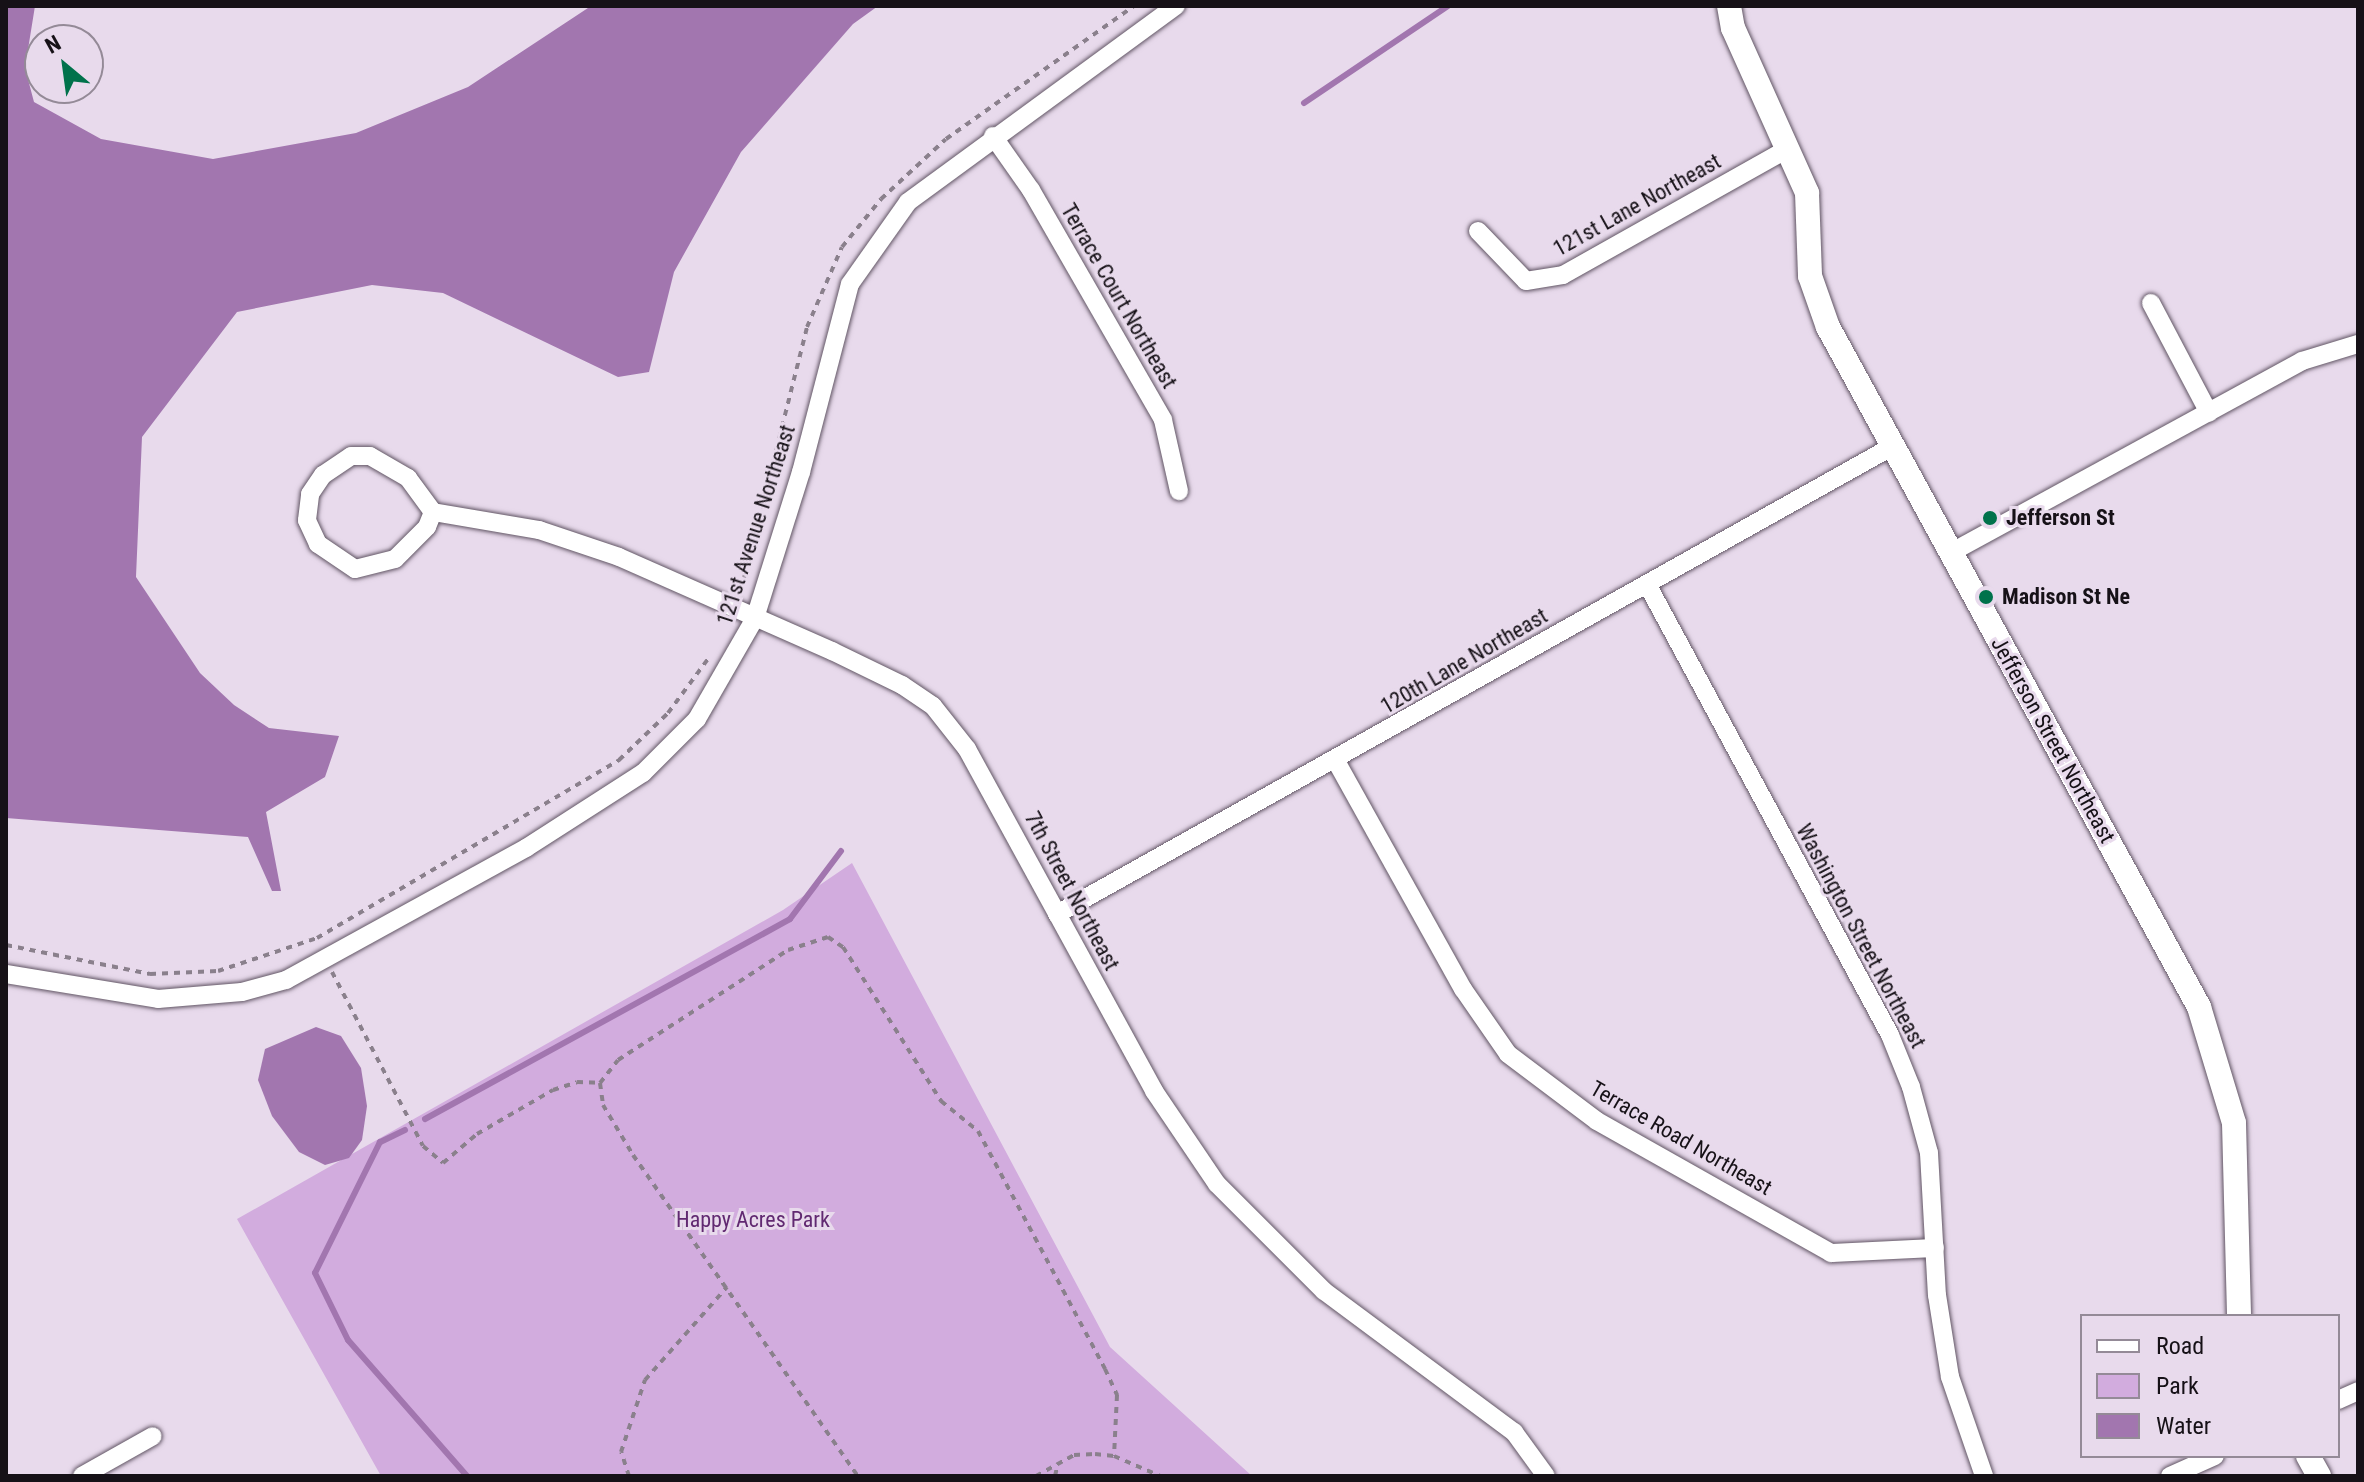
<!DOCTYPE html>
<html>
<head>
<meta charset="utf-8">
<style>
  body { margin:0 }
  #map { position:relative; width:2364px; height:1482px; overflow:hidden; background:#e8daec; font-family:"Roboto Condensed",sans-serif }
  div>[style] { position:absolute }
  .green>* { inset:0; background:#d2acde }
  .water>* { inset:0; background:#a276af }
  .stream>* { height:6px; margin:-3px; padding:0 3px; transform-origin:3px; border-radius:3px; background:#a276af }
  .path>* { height:4px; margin-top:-2px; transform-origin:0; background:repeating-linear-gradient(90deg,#8a808c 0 6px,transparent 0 12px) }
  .roads { filter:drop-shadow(0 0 2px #615564) drop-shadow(0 0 2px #615564) }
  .minor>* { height:18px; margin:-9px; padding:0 9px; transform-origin:9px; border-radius:9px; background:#fff }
  .tertiary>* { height:24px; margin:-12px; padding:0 12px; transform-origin:12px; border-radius:12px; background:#fff }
  .dots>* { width:22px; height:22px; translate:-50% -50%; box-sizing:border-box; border:4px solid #e8daec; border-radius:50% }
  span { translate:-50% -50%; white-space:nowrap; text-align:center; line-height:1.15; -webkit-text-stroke:6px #e8daec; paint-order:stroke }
  .street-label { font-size:22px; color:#161117 }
  .poi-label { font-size:22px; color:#161117; font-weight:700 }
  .left { translate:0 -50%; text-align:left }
  .park-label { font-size:22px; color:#612971 }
  .frame { position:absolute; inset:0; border:8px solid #161117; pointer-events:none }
  .legend { position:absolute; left:2080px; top:1314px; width:260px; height:144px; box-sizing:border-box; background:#e8daec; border:2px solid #948a97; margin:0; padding:10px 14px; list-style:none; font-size:24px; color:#161117 }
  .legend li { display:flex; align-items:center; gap:16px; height:40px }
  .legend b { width:40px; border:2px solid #948a97 }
  .north { position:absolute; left:24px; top:24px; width:80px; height:80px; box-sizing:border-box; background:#e8daec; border:2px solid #948a97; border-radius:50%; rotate:331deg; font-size:22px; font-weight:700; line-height:32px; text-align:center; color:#161117 }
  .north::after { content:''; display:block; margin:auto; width:28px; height:36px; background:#00724b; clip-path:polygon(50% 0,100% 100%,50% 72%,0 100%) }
</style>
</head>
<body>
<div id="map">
  <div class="green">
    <i style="clip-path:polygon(852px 863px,1110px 1347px,1252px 1476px,381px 1476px,237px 1219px,783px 910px)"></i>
  </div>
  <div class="water">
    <i style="clip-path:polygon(6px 6px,35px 6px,25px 68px,34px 102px,101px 139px,213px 159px,356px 133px,468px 87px,591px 6px,878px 6px,853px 24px,741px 152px,674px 272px,649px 372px,618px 377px,443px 293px,372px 285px,237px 312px,142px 437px,136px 577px,200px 673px,234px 705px,269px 728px,339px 736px,325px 777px,266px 812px,281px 891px,272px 891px,248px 837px,6px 818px)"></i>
    <i style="clip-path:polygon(316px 1027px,341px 1036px,361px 1068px,367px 1106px,362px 1140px,349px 1158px,325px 1165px,299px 1152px,272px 1116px,258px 1080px,265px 1049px)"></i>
  </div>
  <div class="stream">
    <i style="left:1304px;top:103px;width:174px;rotate:-34deg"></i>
    <i style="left:425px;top:1119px;width:416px;rotate:-28.7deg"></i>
    <i style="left:790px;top:919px;width:85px;rotate:-53.1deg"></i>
    <i style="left:405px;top:1130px;width:28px;rotate:154deg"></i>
    <i style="left:380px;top:1142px;width:146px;rotate:116.4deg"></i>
    <i style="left:315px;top:1273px;width:75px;rotate:63.8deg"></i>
    <i style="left:348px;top:1340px;width:181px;rotate:48.8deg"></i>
  </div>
  <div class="path">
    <i style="left:741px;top:590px;width:271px;rotate:-75.9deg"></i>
    <i style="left:807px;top:327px;width:87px;rotate:-66.4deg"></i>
    <i style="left:842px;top:247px;width:62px;rotate:-50.9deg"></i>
    <i style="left:881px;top:199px;width:88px;rotate:-42.7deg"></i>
    <i style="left:946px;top:139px;width:230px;rotate:-35.3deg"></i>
    <i style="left:6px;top:945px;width:147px;rotate:11.4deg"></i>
    <i style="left:150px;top:974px;width:68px;rotate:-2.5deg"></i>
    <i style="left:218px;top:971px;width:104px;rotate:-18.4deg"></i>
    <i style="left:317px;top:938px;width:351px;rotate:-30.5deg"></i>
    <i style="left:619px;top:760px;width:68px;rotate:-43.8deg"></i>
    <i style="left:668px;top:713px;width:67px;rotate:-53.5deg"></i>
    <i style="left:332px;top:972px;width:196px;rotate:62.4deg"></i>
    <i style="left:423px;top:1146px;width:26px;rotate:40deg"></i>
    <i style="left:443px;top:1163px;width:45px;rotate:-40.5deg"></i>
    <i style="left:477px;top:1134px;width:88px;rotate:-30.1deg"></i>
    <i style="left:553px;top:1090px;width:25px;rotate:-18deg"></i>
    <i style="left:577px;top:1082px;width:23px;rotate:2deg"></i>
    <i style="left:600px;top:1083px;width:22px;rotate:82deg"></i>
    <i style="left:603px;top:1105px;width:58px;rotate:59deg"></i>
    <i style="left:633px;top:1155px;width:392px;rotate:55deg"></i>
    <i style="left:600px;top:1083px;width:29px;rotate:-52deg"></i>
    <i style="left:618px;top:1060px;width:202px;rotate:-32.9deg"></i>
    <i style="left:788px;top:950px;width:42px;rotate:-18deg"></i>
    <i style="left:828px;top:937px;width:18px;rotate:34deg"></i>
    <i style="left:843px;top:947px;width:183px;rotate:57.5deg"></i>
    <i style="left:941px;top:1101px;width:48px;rotate:39deg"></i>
    <i style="left:978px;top:1131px;width:270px;rotate:61.9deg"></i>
    <i style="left:1105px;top:1369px;width:29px;rotate:65deg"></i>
    <i style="left:1117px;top:1395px;width:61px;rotate:92.8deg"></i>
    <i style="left:629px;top:1476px;width:25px;rotate:-108deg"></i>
    <i style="left:621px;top:1452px;width:76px;rotate:-71.6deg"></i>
    <i style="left:645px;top:1380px;width:124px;rotate:-48.6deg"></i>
    <i style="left:1036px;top:1476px;width:43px;rotate:-28.9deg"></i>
    <i style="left:1074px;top:1455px;width:21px;rotate:-3deg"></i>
    <i style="left:1095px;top:1454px;width:19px;rotate:6deg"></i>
    <i style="left:1114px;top:1456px;width:50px;rotate:23.5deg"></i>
    <i style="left:1055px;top:1476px;width:13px;rotate:-77deg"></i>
  </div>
  <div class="roads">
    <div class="minor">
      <i style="left:993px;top:136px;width:66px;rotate:54.9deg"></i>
      <i style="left:1031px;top:190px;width:265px;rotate:60.1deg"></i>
      <i style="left:1163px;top:420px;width:73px;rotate:77.3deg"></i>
      <i style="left:1478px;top:231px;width:69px;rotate:46.2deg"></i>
      <i style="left:1526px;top:281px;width:37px;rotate:-9deg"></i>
      <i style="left:1563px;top:275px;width:256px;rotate:-29.3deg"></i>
      <i style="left:2151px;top:303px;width:124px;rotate:62.2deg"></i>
      <i style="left:433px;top:512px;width:16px;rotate:112deg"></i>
      <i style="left:427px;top:527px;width:45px;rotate:135deg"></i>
      <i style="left:395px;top:559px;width:41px;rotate:166deg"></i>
      <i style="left:355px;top:569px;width:45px;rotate:-146deg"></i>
      <i style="left:318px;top:544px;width:26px;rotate:-115deg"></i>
      <i style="left:307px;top:520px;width:26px;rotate:-83deg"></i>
      <i style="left:310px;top:494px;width:23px;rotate:-56deg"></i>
      <i style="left:323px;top:475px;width:34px;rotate:-34deg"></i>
      <i style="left:351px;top:456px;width:19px"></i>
      <i style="left:370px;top:456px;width:44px;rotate:30.1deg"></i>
      <i style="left:408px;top:478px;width:42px;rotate:53.7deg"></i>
      <i style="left:433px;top:512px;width:108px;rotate:9.6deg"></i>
      <i style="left:539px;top:530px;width:84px;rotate:18.6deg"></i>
      <i style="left:619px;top:557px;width:233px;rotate:23.8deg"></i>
      <i style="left:832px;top:651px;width:78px;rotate:25.9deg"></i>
      <i style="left:902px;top:685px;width:37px;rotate:34deg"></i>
      <i style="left:933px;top:706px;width:55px;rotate:51.7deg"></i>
      <i style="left:967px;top:749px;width:390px;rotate:61.3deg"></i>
      <i style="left:1154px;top:1091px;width:112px;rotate:55.9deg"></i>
      <i style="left:1217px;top:1184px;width:151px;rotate:45deg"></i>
      <i style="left:1324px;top:1291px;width:237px;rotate:36.6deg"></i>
      <i style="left:1514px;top:1432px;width:54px;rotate:54deg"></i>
      <i style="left:1950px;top:553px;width:401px;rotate:-28.6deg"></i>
      <i style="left:2302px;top:361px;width:59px;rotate:-16.9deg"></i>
      <i style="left:1647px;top:584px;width:512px;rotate:61.68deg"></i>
      <i style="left:1890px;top:1035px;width:56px;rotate:68deg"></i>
      <i style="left:1911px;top:1087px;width:68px;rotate:74.7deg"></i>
      <i style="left:1929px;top:1153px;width:142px;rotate:86.8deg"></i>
      <i style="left:1937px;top:1295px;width:83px;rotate:81deg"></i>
      <i style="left:1950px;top:1377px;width:105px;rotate:71deg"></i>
      <i style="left:1336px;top:761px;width:261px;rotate:60.9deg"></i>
      <i style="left:1463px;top:989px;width:79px;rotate:55.3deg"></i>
      <i style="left:1508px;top:1054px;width:111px;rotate:37deg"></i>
      <i style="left:1597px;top:1121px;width:269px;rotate:29.4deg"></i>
      <i style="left:1831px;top:1253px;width:104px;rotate:-2.8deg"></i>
      <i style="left:1057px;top:914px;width:958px;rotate:-29.24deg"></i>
      <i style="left:6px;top:974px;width:154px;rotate:9.3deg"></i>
      <i style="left:158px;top:999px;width:84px;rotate:-4.8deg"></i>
      <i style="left:242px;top:992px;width:46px;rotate:-15.3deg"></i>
      <i style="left:286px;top:980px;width:274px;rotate:-28.8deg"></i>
      <i style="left:526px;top:848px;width:139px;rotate:-32.7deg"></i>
      <i style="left:643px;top:773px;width:76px;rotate:-45deg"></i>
      <i style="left:697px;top:719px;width:116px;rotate:-60.1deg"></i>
      <i style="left:755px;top:618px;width:153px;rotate:-72.5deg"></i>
      <i style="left:801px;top:472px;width:194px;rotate:-75.4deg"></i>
      <i style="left:850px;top:284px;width:100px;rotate:-54.7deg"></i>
      <i style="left:908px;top:202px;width:332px;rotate:-36.2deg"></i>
      <i style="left:2338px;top:1400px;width:22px;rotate:-24deg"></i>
      <i style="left:82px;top:1476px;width:81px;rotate:-29.4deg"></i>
      <i style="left:2170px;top:1476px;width:49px;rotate:-24deg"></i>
    </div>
    <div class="tertiary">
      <i style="left:1729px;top:6px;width:22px;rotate:80deg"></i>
      <i style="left:1733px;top:28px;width:181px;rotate:65.8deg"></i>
      <i style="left:1807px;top:193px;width:83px;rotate:87.9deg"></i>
      <i style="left:1810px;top:276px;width:54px;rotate:70.6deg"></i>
      <i style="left:1828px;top:327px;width:775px;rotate:61.38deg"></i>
      <i style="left:2199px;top:1007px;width:121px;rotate:73.2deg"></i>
      <i style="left:2234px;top:1123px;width:193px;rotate:88.5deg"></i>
      <i style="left:2308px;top:1456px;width:23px;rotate:61deg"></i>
    </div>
  </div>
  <div class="dots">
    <i style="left:1990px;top:518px;background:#00724b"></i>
    <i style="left:1986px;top:597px;background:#00724b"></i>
  </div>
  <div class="street-label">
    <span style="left:1637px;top:205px;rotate:-29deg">121st Lane Northeast</span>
    <span style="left:1119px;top:296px;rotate:60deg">Terrace Court Northeast</span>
    <span style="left:756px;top:525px;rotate:-72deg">121st Avenue Northeast</span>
    <span style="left:1464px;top:661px;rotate:-30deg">120th Lane Northeast</span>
    <span style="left:2053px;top:740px;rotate:61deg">Jefferson Street Northeast</span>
    <span style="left:1072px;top:891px;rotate:62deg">7th Street Northeast</span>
    <span style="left:1861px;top:936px;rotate:62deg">Washington Street Northeast</span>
    <span style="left:1681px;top:1138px;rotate:30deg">Terrace Road Northeast</span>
  </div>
  <div class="poi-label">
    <span class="left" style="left:2006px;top:518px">Jefferson St</span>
    <span class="left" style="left:2002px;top:597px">Madison St Ne</span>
  </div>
  <div class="park-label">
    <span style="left:753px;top:1220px">Happy Acres Park</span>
  </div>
  <div class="frame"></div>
  <ul class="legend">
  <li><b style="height:10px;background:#fff"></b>Road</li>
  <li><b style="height:22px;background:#d2acde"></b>Park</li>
  <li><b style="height:22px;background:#a276af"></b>Water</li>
  </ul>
  <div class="north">N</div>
</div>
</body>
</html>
